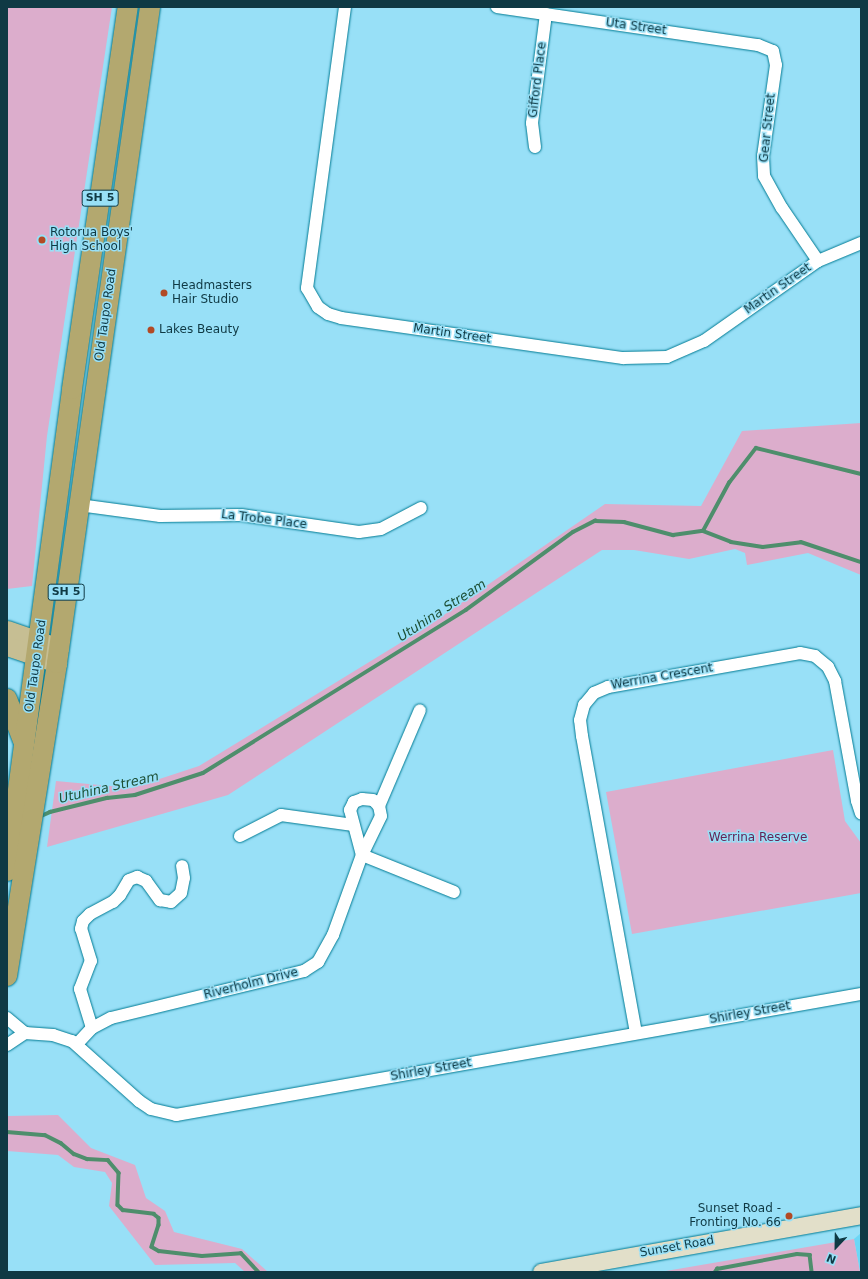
<!DOCTYPE html>
<html>
<head>
<meta charset="utf-8">
<style>
  body { margin:0 }
  #map { position:relative; width:868px; height:1279px; overflow:hidden; background:#98e0f7; font-family:"DejaVu Sans",sans-serif }
  div>[style] { position:absolute }
  .built>* { inset:0; background:#6cd7f6 }
  .green>* { inset:0; background:#dcadcc }
  .stream>* { height:3.5px; margin:-1.75px; padding:0 1.75px; transform-origin:1.75px; border-radius:1.75px; background:#4e8e6c }
  .roads { filter:drop-shadow(0 0 1px #007b94) drop-shadow(0 0 1px #007b94) }
  .minor>* { height:12px; margin:-6px; padding:0 6px; transform-origin:6px; border-radius:6px; background:#fff }
  .secondary>* { height:17px; margin:-8.5px; padding:0 8.5px; transform-origin:8.5px; border-radius:8.5px; background:#e2dfc9 }
  .primary>* { height:19px; margin:-9.5px; padding:0 9.5px; transform-origin:9.5px; border-radius:9.5px; background:#c6be93 }
  .trunk>* { height:20px; margin:-10px; padding:0 10px; transform-origin:10px; border-radius:10px; background:#b3a86f }
  .dots>* { width:11px; height:11px; translate:-50% -50%; box-sizing:border-box; border:2px solid #98e0f7; border-radius:50% }
  span { translate:-50% -50%; white-space:nowrap; text-align:center; line-height:1.15; -webkit-text-stroke:3px #98e0f7; paint-order:stroke }
  .shield-label span { padding:1px 3px; background:#98e0f7; border:1px solid; border-radius:3px; -webkit-text-stroke-width:0 }
  .shield-label { font-size:11px; color:#0f3944; font-weight:700 }
  .street-label { font-size:12px; color:#0f3944 }
  .poi-label { font-size:12px; color:#0f3944 }
  .left { translate:0 -50%; text-align:left }
  .right { translate:-100% -50%; text-align:right }
  .park-label { font-size:12px; color:#662355 }
  .water-label { font-size:13px; color:#1e5037; font-style:italic }
  .frame { position:absolute; inset:0; border:8px solid #0f3944; pointer-events:none }
  .north { position:absolute; left:816px; top:1227px; width:40px; height:40px; -webkit-text-stroke:3px #98e0f7; paint-order:stroke; rotate:202deg; font-size:11px; font-weight:700; line-height:16px; text-align:center; color:#0f3944 }
  .north::after { content:''; display:block; margin:auto; width:14px; height:18px; background:#0f3944; clip-path:polygon(50% 0,100% 100%,50% 72%,0 100%) }
</style>
</head>
<body>
<div id="map">
  <div class="built">
    <i style="clip-path:polygon(861px 1233px,861px 1272px,860px 1272px,854px 1239px)"></i>
  </div>
  <div class="green">
    <i style="clip-path:polygon(7px 7px,112px 7px,47px 436px,32px 586px,7px 589px)"></i>
    <i style="clip-path:polygon(861px 423px,861px 575px,808px 553px,747px 565px,745px 553px,735px 549px,689px 559px,634px 550px,602px 550px,228px 795px,47px 847px,56px 781px,132px 788px,199px 766px,428px 626px,605px 504px,701px 506px,742px 431px)"></i>
    <i style="clip-path:polygon(833px 750px,845px 821px,861px 843px,861px 893px,632px 934px,606px 792px)"></i>
    <i style="clip-path:polygon(58px 1115px,91px 1148px,135px 1165px,146px 1198px,165px 1211px,174px 1232px,242px 1249px,268px 1272px,245px 1272px,235px 1263px,155px 1265px,109px 1206px,112px 1183px,105px 1172px,74px 1167px,58px 1155px,7px 1151px,8px 1116px)"></i>
    <i style="clip-path:polygon(854px 1239px,860px 1272px,660px 1272px)"></i>
  </div>
  <div class="stream">
    <i style="left:703px;top:531px;width:30px;rotate:21deg"></i>
    <i style="left:731px;top:542px;width:32px;rotate:9deg"></i>
    <i style="left:763px;top:547px;width:38px;rotate:-7deg"></i>
    <i style="left:801px;top:542px;width:63px;rotate:18.4deg"></i>
    <i style="left:39px;top:817px;width:12px;rotate:-24deg"></i>
    <i style="left:50px;top:812px;width:59px;rotate:-13.8deg"></i>
    <i style="left:107px;top:798px;width:28px;rotate:-6deg"></i>
    <i style="left:135px;top:795px;width:71px;rotate:-17.9deg"></i>
    <i style="left:203px;top:773px;width:309px;rotate:-31.8deg"></i>
    <i style="left:466px;top:610px;width:132px;rotate:-36.1deg"></i>
    <i style="left:573px;top:532px;width:25px;rotate:-27deg"></i>
    <i style="left:595px;top:521px;width:29px;rotate:2deg"></i>
    <i style="left:624px;top:522px;width:51px;rotate:14.9deg"></i>
    <i style="left:673px;top:535px;width:30px;rotate:-8deg"></i>
    <i style="left:703px;top:531px;width:55px;rotate:-61.6deg"></i>
    <i style="left:729px;top:483px;width:44px;rotate:-52.4deg"></i>
    <i style="left:756px;top:448px;width:108px;rotate:13.9deg"></i>
    <i style="left:7px;top:1132px;width:38px;rotate:5deg"></i>
    <i style="left:45px;top:1135px;width:18px;rotate:27deg"></i>
    <i style="left:61px;top:1143px;width:17px;rotate:40deg"></i>
    <i style="left:74px;top:1154px;width:14px;rotate:21deg"></i>
    <i style="left:87px;top:1159px;width:21px;rotate:3deg"></i>
    <i style="left:108px;top:1160px;width:17px;rotate:50deg"></i>
    <i style="left:119px;top:1173px;width:32px;rotate:92deg"></i>
    <i style="left:118px;top:1205px;width:7px;rotate:45deg"></i>
    <i style="left:123px;top:1210px;width:31px;rotate:7deg"></i>
    <i style="left:154px;top:1214px;width:6px;rotate:39deg"></i>
    <i style="left:159px;top:1218px;width:7px;rotate:90deg"></i>
    <i style="left:159px;top:1225px;width:23px;rotate:108deg"></i>
    <i style="left:152px;top:1247px;width:8px;rotate:30deg"></i>
    <i style="left:159px;top:1251px;width:43px;rotate:6.6deg"></i>
    <i style="left:202px;top:1256px;width:39px;rotate:-4deg"></i>
    <i style="left:241px;top:1253px;width:26px;rotate:47deg"></i>
    <i style="left:715px;top:1272px;width:4px;rotate:-56deg"></i>
    <i style="left:717px;top:1269px;width:81px;rotate:-10.6deg"></i>
    <i style="left:797px;top:1254px;width:13px;rotate:4deg"></i>
    <i style="left:810px;top:1255px;width:17px;rotate:83deg"></i>
  </div>
  <div class="roads">
    <div class="minor">
      <i style="left:345px;top:7px;width:284px;rotate:97.7deg"></i>
      <i style="left:307px;top:288px;width:22px;rotate:60deg"></i>
      <i style="left:318px;top:307px;width:12px;rotate:35deg"></i>
      <i style="left:328px;top:314px;width:14px;rotate:17deg"></i>
      <i style="left:341px;top:318px;width:285px;rotate:8.1deg"></i>
      <i style="left:623px;top:358px;width:44px;rotate:-1.3deg"></i>
      <i style="left:667px;top:357px;width:40px;rotate:-23.4deg"></i>
      <i style="left:704px;top:341px;width:139px;rotate:-35.1deg"></i>
      <i style="left:818px;top:261px;width:47px;rotate:-22.7deg"></i>
      <i style="left:497px;top:7px;width:264px;rotate:8.3deg"></i>
      <i style="left:758px;top:45px;width:16px;rotate:22deg"></i>
      <i style="left:773px;top:51px;width:14px;rotate:78deg"></i>
      <i style="left:776px;top:65px;width:92px;rotate:98.1deg"></i>
      <i style="left:763px;top:156px;width:20px;rotate:87deg"></i>
      <i style="left:764px;top:176px;width:37px;rotate:61deg"></i>
      <i style="left:782px;top:208px;width:64px;rotate:55.8deg"></i>
      <i style="left:535px;top:147px;width:24px;rotate:-97deg"></i>
      <i style="left:532px;top:123px;width:110px;rotate:-82.7deg"></i>
      <i style="left:79px;top:505px;width:82px;rotate:7.7deg"></i>
      <i style="left:160px;top:516px;width:81px;rotate:-0.7deg"></i>
      <i style="left:241px;top:515px;width:119px;rotate:8.2deg"></i>
      <i style="left:359px;top:532px;width:22px;rotate:-8deg"></i>
      <i style="left:381px;top:529px;width:45px;rotate:-27.7deg"></i>
      <i style="left:379px;top:806px;width:104px;rotate:-66.9deg"></i>
      <i style="left:240px;top:836px;width:46px;rotate:-27.1deg"></i>
      <i style="left:281px;top:815px;width:73px;rotate:7.9deg"></i>
      <i style="left:7px;top:1018px;width:23px;rotate:40deg"></i>
      <i style="left:25px;top:1033px;width:28px;rotate:4deg"></i>
      <i style="left:53px;top:1035px;width:20px;rotate:18deg"></i>
      <i style="left:72px;top:1041px;width:90px;rotate:41.8deg"></i>
      <i style="left:139px;top:1101px;width:14px;rotate:34deg"></i>
      <i style="left:151px;top:1109px;width:26px;rotate:13deg"></i>
      <i style="left:176px;top:1115px;width:696px;rotate:-10.02deg"></i>
      <i style="left:92px;top:1028px;width:41px;rotate:-107.1deg"></i>
      <i style="left:80px;top:989px;width:30px;rotate:-69deg"></i>
      <i style="left:91px;top:961px;width:34px;rotate:-107deg"></i>
      <i style="left:81px;top:929px;width:8px;rotate:-76deg"></i>
      <i style="left:83px;top:921px;width:10px;rotate:-45deg"></i>
      <i style="left:90px;top:914px;width:26px;rotate:-28deg"></i>
      <i style="left:113px;top:902px;width:10px;rotate:-45deg"></i>
      <i style="left:120px;top:895px;width:17px;rotate:-59deg"></i>
      <i style="left:129px;top:880px;width:9px;rotate:-21deg"></i>
      <i style="left:137px;top:877px;width:10px;rotate:24deg"></i>
      <i style="left:146px;top:881px;width:24px;rotate:54deg"></i>
      <i style="left:160px;top:900px;width:11px;rotate:10deg"></i>
      <i style="left:171px;top:902px;width:13px;rotate:-42deg"></i>
      <i style="left:181px;top:893px;width:15px;rotate:-79deg"></i>
      <i style="left:184px;top:878px;width:12px;rotate:-99deg"></i>
      <i style="left:636px;top:1033px;width:302px;rotate:-100.3deg"></i>
      <i style="left:582px;top:736px;width:16px;rotate:-97deg"></i>
      <i style="left:580px;top:720px;width:16px;rotate:-75deg"></i>
      <i style="left:584px;top:705px;width:16px;rotate:-50deg"></i>
      <i style="left:594px;top:693px;width:15px;rotate:-23deg"></i>
      <i style="left:608px;top:687px;width:195px;rotate:-10deg"></i>
      <i style="left:800px;top:653px;width:15px;rotate:11deg"></i>
      <i style="left:815px;top:656px;width:17px;rotate:40deg"></i>
      <i style="left:828px;top:667px;width:16px;rotate:63deg"></i>
      <i style="left:835px;top:681px;width:122px;rotate:79.6deg"></i>
      <i style="left:857px;top:801px;width:13px;rotate:72deg"></i>
      <i style="left:77px;top:1044px;width:22px;rotate:-47deg"></i>
      <i style="left:92px;top:1028px;width:21px;rotate:-28deg"></i>
      <i style="left:111px;top:1018px;width:199px;rotate:-13.7deg"></i>
      <i style="left:304px;top:971px;width:17px;rotate:-33deg"></i>
      <i style="left:318px;top:962px;width:31px;rotate:-61deg"></i>
      <i style="left:333px;top:935px;width:85px;rotate:-70.1deg"></i>
      <i style="left:362px;top:855px;width:43px;rotate:-64deg"></i>
      <i style="left:381px;top:816px;width:10px;rotate:-101deg"></i>
      <i style="left:379px;top:806px;width:8px;rotate:-135deg"></i>
      <i style="left:373px;top:800px;width:11px;rotate:-175deg"></i>
      <i style="left:362px;top:799px;width:9px;rotate:159deg"></i>
      <i style="left:354px;top:802px;width:9px;rotate:117deg"></i>
      <i style="left:350px;top:810px;width:47px;rotate:75.1deg"></i>
      <i style="left:362px;top:855px;width:99px;rotate:21.9deg"></i>
      <i style="left:7px;top:1045px;width:22px;rotate:-34deg"></i>
    </div>
    <div class="secondary">
      <i style="left:541px;top:1272px;width:325px;rotate:-10.1deg"></i>
    </div>
    <div class="primary">
      <i style="left:7px;top:630px;width:55px;rotate:19.1deg"></i>
      <i style="left:7px;top:646px;width:53px;rotate:18.8deg"></i>
    </div>
    <div class="trunk">
      <i style="left:7px;top:699px;width:47px;rotate:68.9deg"></i>
      <i style="left:7px;top:871px;width:486px;rotate:-82.3deg"></i>
      <i style="left:72px;top:389px;width:386px;rotate:-81.7deg"></i>
      <i style="left:7px;top:976px;width:317px;rotate:-80.9deg"></i>
      <i style="left:57px;top:663px;width:663px;rotate:-81.93deg"></i>
    </div>
  </div>
  <div class="dots">
    <i style="left:42px;top:240px;background:#b24a25"></i>
    <i style="left:164px;top:293px;background:#b24a25"></i>
    <i style="left:151px;top:330px;background:#b24a25"></i>
    <i style="left:789px;top:1216px;background:#b24a25"></i>
  </div>
  <div class="shield-label">
    <span style="left:100px;top:198px">SH 5</span>
    <span style="left:66px;top:592px">SH 5</span>
  </div>
  <div class="street-label">
    <span style="left:636px;top:27px;rotate:8deg">Uta Street</span>
    <span style="left:538px;top:80px;rotate:-83deg">Gifford Place</span>
    <span style="left:768px;top:128px;rotate:-84deg">Gear Street</span>
    <span style="left:778px;top:289px;rotate:-35deg">Martin Street</span>
    <span style="left:106px;top:315px;rotate:-82deg">Old Taupo Road</span>
    <span style="left:452px;top:334px;rotate:8deg">Martin Street</span>
    <span style="left:264px;top:520px;rotate:7deg">La Trobe Place</span>
    <span style="left:36px;top:666px;rotate:-82deg">Old Taupo Road</span>
    <span style="left:662px;top:677px;rotate:-10deg">Werrina Crescent</span>
    <span style="left:251px;top:984px;rotate:-14deg">Riverholm Drive</span>
    <span style="left:750px;top:1013px;rotate:-10deg">Shirley Street</span>
    <span style="left:431px;top:1070px;rotate:-10deg">Shirley Street</span>
    <span style="left:677px;top:1247px;rotate:-10deg">Sunset Road</span>
  </div>
  <div class="poi-label">
    <span class="left" style="left:50px;top:240px">Rotorua Boys'<br>High School</span>
    <span class="left" style="left:172px;top:293px">Headmasters<br>Hair Studio</span>
    <span class="left" style="left:159px;top:330px">Lakes Beauty</span>
    <span class="right" style="left:781px;top:1216px">Sunset Road -<br>Fronting No. 66</span>
  </div>
  <div class="park-label">
    <span style="left:758px;top:838px">Werrina Reserve</span>
  </div>
  <div class="water-label">
    <span style="left:442px;top:611px;rotate:-33deg">Utuhina Stream</span>
    <span style="left:109px;top:788px;rotate:-13deg">Utuhina Stream</span>
  </div>
  <div class="frame"></div>
  <div class="north">N</div>
</div>
</body>
</html>
